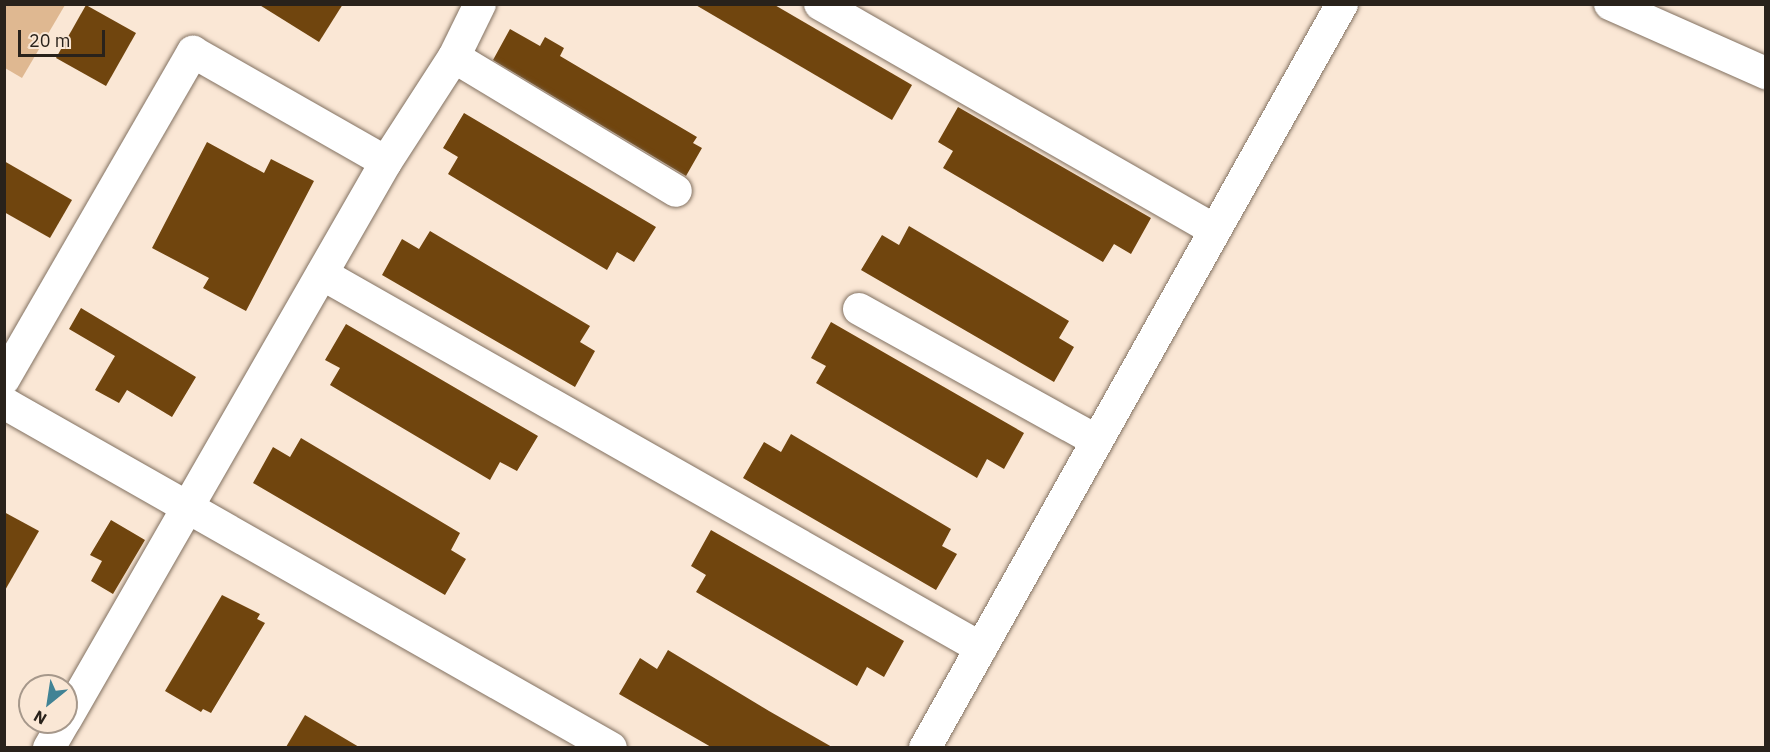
<!DOCTYPE html>
<html>
<head>
<meta charset="utf-8">
<style>
  body { margin:0 }
  #map { position:relative; width:1770px; height:752px; overflow:hidden; background:#fae7d5; font-family:"IBM Plex Sans",sans-serif }
  div>[style] { position:absolute }
  .green>* { inset:0; background:#dfb891 }
  .building>* { inset:0; background:#70450e }
  .roads { filter:drop-shadow(0 0 2px #827161) drop-shadow(0 0 2px #827161) }
  .minor>* { height:32px; margin:-16px; padding:0 16px; transform-origin:16px; border-radius:16px; background:#fff }
  span { translate:-50% -50%; white-space:nowrap; text-align:center; line-height:1.15; -webkit-text-stroke:6px #fae7d5; paint-order:stroke }
  .frame { position:absolute; inset:0; border:6px solid #29221b; pointer-events:none }
  .north { position:absolute; left:18px; top:674px; width:60px; height:60px; box-sizing:border-box; background:#fae7d5; border:2px solid #a6988b; border-radius:50%; rotate:210deg; font-size:16px; font-weight:700; line-height:24px; text-align:center; color:#29221b }
  .north::after { content:''; display:block; margin:auto; width:21px; height:27px; background:#418395; clip-path:polygon(50% 0,100% 100%,50% 72%,0 100%) }
  .scale { position:absolute; left:18px; top:30px; width:87px; height:27px; box-sizing:border-box; border:3px solid #29221b; border-top:0; padding-left:8px; font-size:18px; line-height:21px; white-space:nowrap; color:#29221b; -webkit-text-stroke:4px #fae7d5; paint-order:stroke }
</style>
</head>
<body>
<div id="map">
  <div class="green">
    <i style="clip-path:polygon(5px 4px,65px 5px,22px 78px,5px 68px)"></i>
  </div>
  <div class="building">
    <i style="clip-path:polygon(258px 4px,343px 4px,319px 42px)"></i>
    <i style="clip-path:polygon(694px 4px,773px 4px,912px 85px,892px 120px)"></i>
    <i style="clip-path:polygon(86px 5px,136px 33px,106px 86px,56px 58px)"></i>
    <i style="clip-path:polygon(510px 29px,540px 46px,545px 37px,564px 48px,560px 56px,697px 137px,693px 143px,702px 148px,686px 176px,493px 60px)"></i>
    <i style="clip-path:polygon(958px 107px,1151px 218px,1131px 254px,1114px 244px,1103px 262px,943px 168px,953px 151px,938px 142px)"></i>
    <i style="clip-path:polygon(464px 113px,656px 227px,634px 262px,617px 252px,607px 270px,448px 174px,458px 157px,443px 148px)"></i>
    <i style="clip-path:polygon(207px 142px,264px 173px,271px 159px,314px 181px,246px 311px,203px 288px,209px 278px,152px 248px)"></i>
    <i style="clip-path:polygon(4px 161px,72px 200px,50px 238px,4px 212px)"></i>
    <i style="clip-path:polygon(909px 226px,1069px 321px,1059px 338px,1074px 347px,1054px 382px,861px 270px,882px 235px,899px 245px)"></i>
    <i style="clip-path:polygon(430px 231px,590px 326px,580px 342px,595px 351px,575px 387px,382px 275px,402px 239px,419px 249px)"></i>
    <i style="clip-path:polygon(81px 308px,196px 377px,172px 417px,127px 390px,119px 403px,95px 390px,115px 356px,69px 329px)"></i>
    <i style="clip-path:polygon(831px 322px,1024px 433px,1004px 469px,987px 459px,977px 478px,816px 383px,826px 366px,811px 358px)"></i>
    <i style="clip-path:polygon(346px 324px,538px 436px,517px 471px,500px 462px,490px 480px,330px 385px,340px 368px,325px 360px)"></i>
    <i style="clip-path:polygon(791px 434px,951px 529px,942px 546px,957px 554px,936px 590px,743px 478px,764px 442px,781px 452px)"></i>
    <i style="clip-path:polygon(301px 438px,460px 533px,451px 550px,466px 559px,445px 595px,253px 483px,273px 447px,290px 457px)"></i>
    <i style="clip-path:polygon(4px 512px,39px 531px,4px 592px)"></i>
    <i style="clip-path:polygon(111px 520px,145px 540px,113px 594px,91px 581px,102px 561px,90px 555px)"></i>
    <i style="clip-path:polygon(711px 530px,904px 641px,884px 677px,867px 667px,857px 686px,696px 592px,706px 575px,691px 566px)"></i>
    <i style="clip-path:polygon(222px 595px,260px 614px,257px 619px,265px 623px,211px 713px,203px 709px,201px 712px,165px 691px)"></i>
    <i style="clip-path:polygon(668px 650px,769px 711px,832px 747px,711px 747px,619px 694px,640px 658px,657px 669px)"></i>
    <i style="clip-path:polygon(305px 715px,359px 747px,286px 747px)"></i>
  </div>
  <div class="roads">
    <div class="minor">
      <i style="left:820px;top:4px;width:455px;rotate:29.8deg"></i>
      <i style="left:1610px;top:4px;width:171px;rotate:23.9deg"></i>
      <i style="left:454px;top:57px;width:59px;rotate:-63.9deg"></i>
      <i style="left:322px;top:274px;width:758px;rotate:29.58deg"></i>
      <i style="left:859px;top:309px;width:272px;rotate:29deg"></i>
      <i style="left:4px;top:379px;width:378px;rotate:-60deg"></i>
      <i style="left:193px;top:52px;width:222px;rotate:29.7deg"></i>
      <i style="left:4px;top:403px;width:698px;rotate:29.61deg"></i>
      <i style="left:66px;top:719px;width:642px;rotate:-60.12deg"></i>
      <i style="left:386px;top:162px;width:125px;rotate:-57.1deg"></i>
      <i style="left:454px;top:57px;width:259px;rotate:31.1deg"></i>
      <i style="left:49px;top:748px;width:30px;rotate:-60deg"></i>
      <i style="left:925px;top:748px;width:853px;rotate:-60.73deg"></i>
    </div>
  </div>
  <div class="frame"></div>
  <div class="north">N</div>
  <div class="scale">20 m</div>
</div>
</body>
</html>
